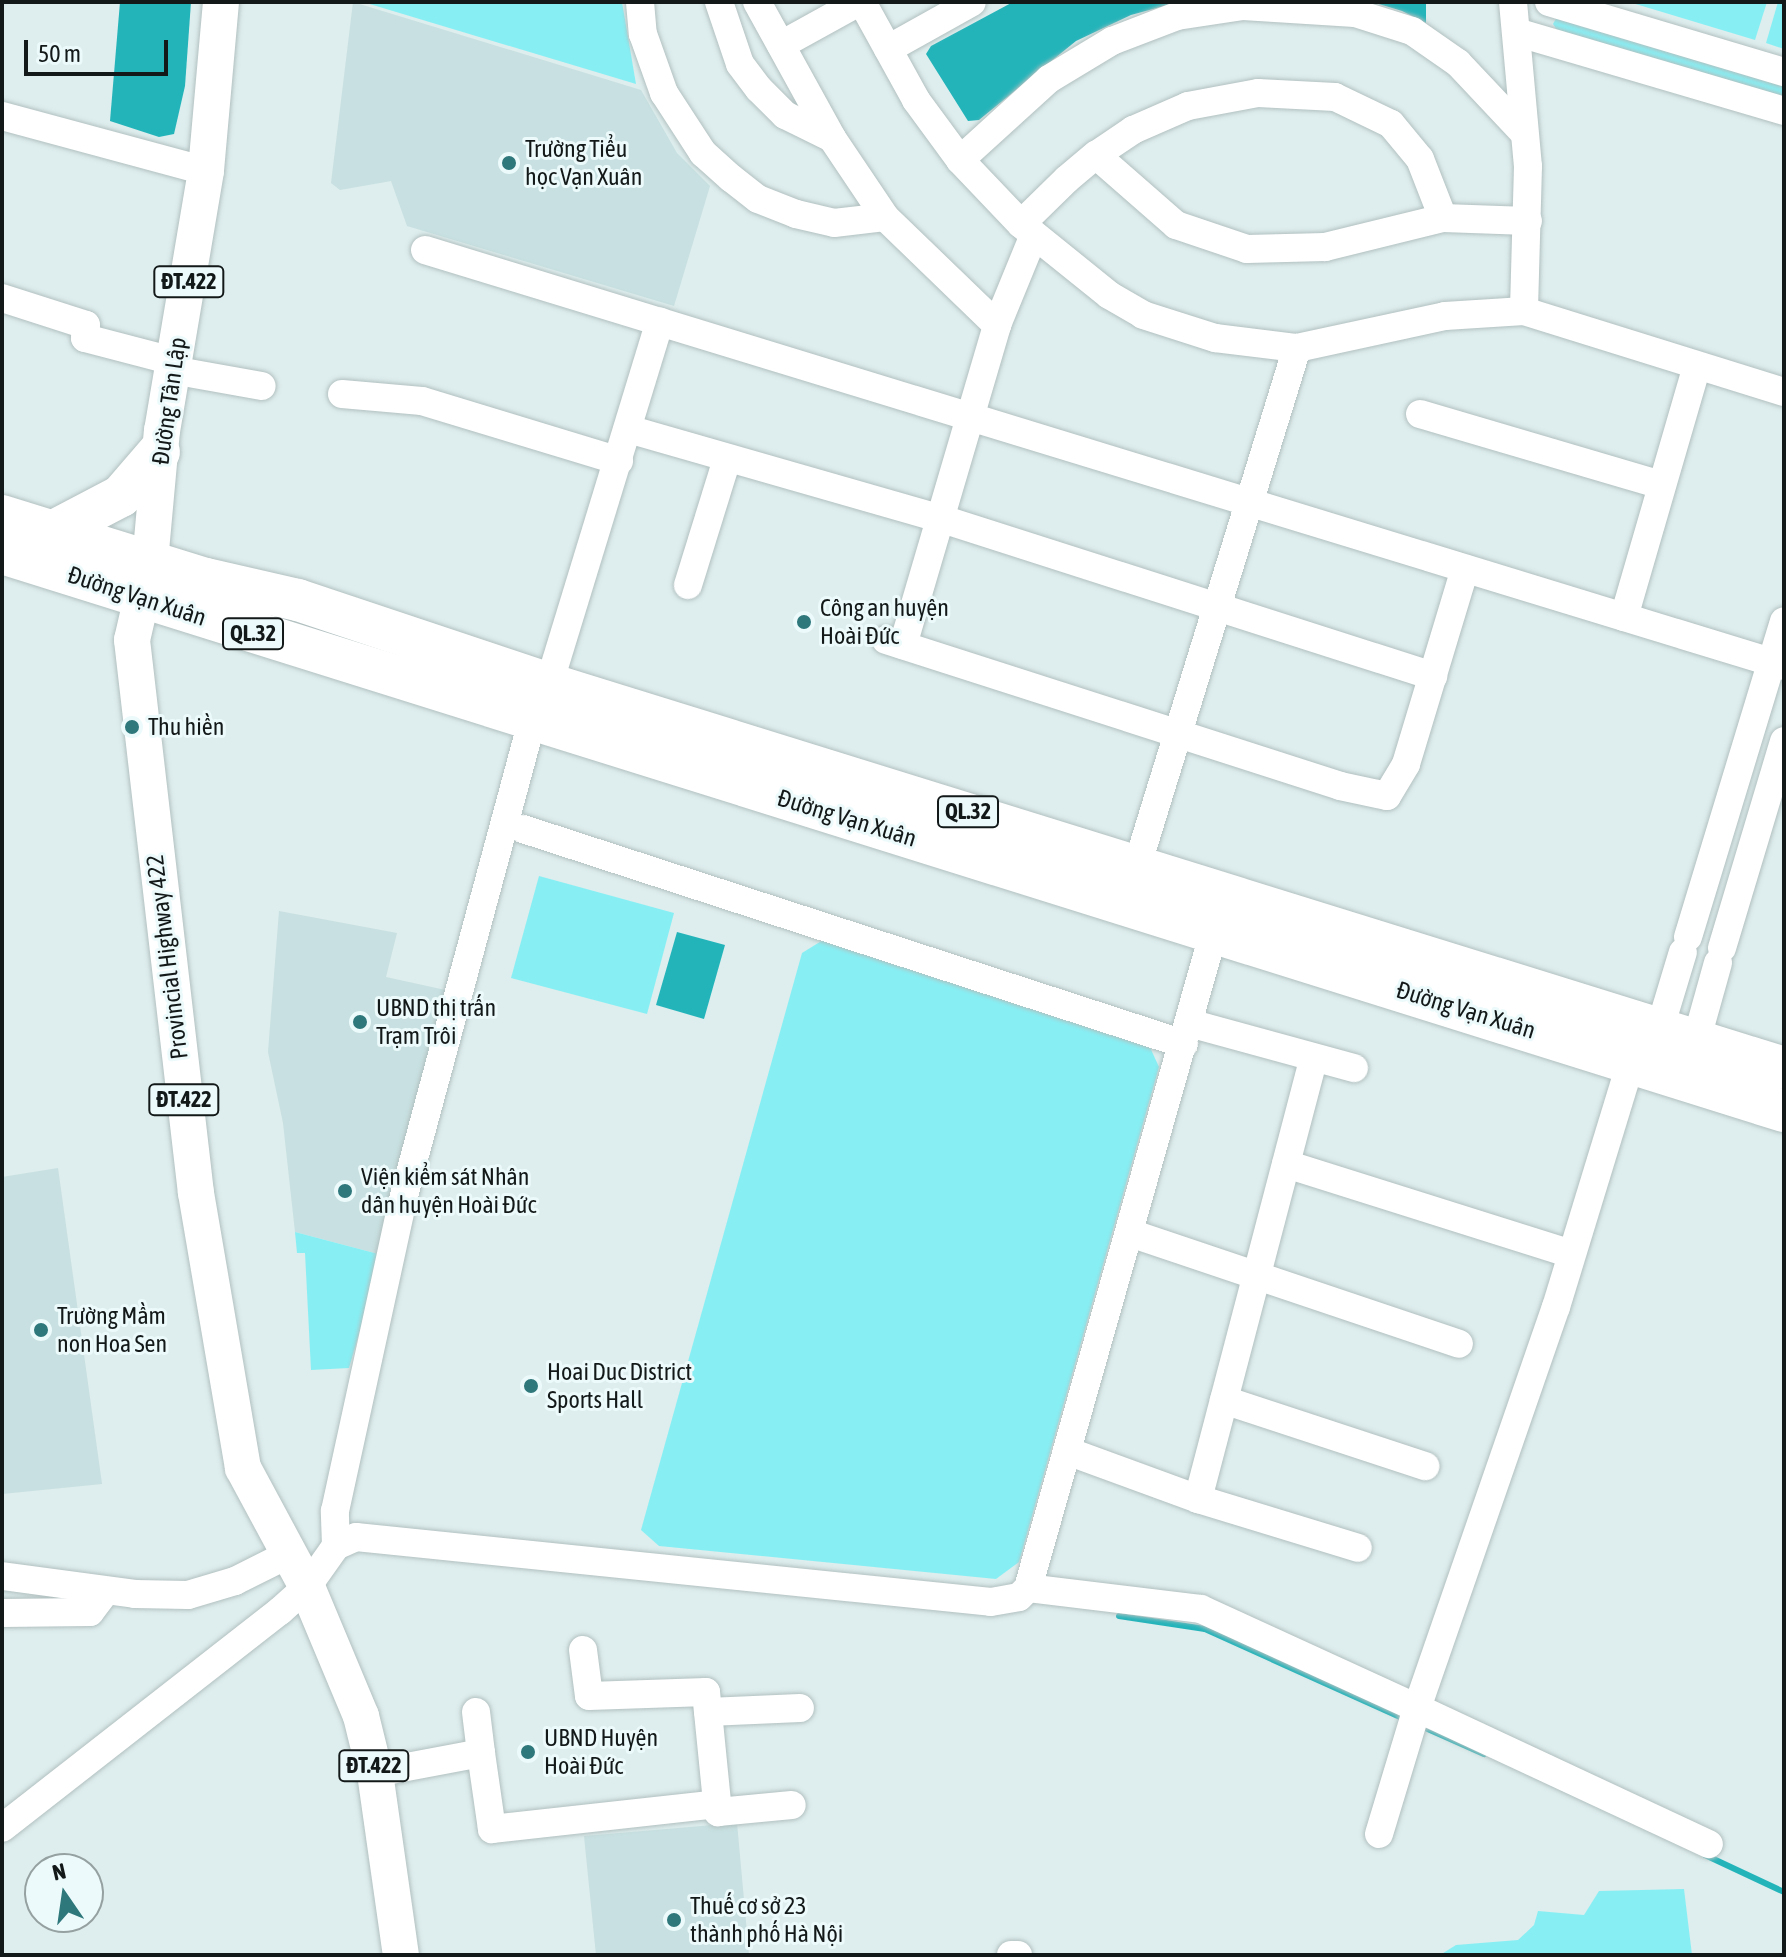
<!DOCTYPE html>
<html>
<head>
<meta charset="utf-8">
<style>
  body { margin:0 }
  #map { position:relative; width:1786px; height:1957px; overflow:hidden; background:#deeded; font-family:"Asap Condensed",sans-serif }
  div>[style] { position:absolute }
  .built>* { inset:0; background:#c8e0e1 }
  .green>* { inset:0; background:#87eff4 }
  .water>* { inset:0; background:#23b4ba }
  .stream>* { height:6px; margin:-3px; padding:0 3px; transform-origin:3px; border-radius:3px; background:#23b4ba }
  .roads { filter:drop-shadow(0 0 2px #b2c0c0) drop-shadow(0 0 2px #b2c0c0) }
  .minor>* { height:28px; margin:-14px; padding:0 14px; transform-origin:14px; border-radius:14px; background:#fff }
  .major>* { height:36px; margin:-18px; padding:0 18px; transform-origin:18px; border-radius:18px; background:#fff }
  .highway>* { height:42px; margin:-21px; padding:0 21px; transform-origin:21px; border-radius:21px; background:#fff }
  .dots>* { width:22px; height:22px; translate:-50% -50%; box-sizing:border-box; border:4px solid #ecfafb; border-radius:50% }
  span { translate:-50% -50%; white-space:nowrap; text-align:center; line-height:1.15; -webkit-text-stroke:6px #ecfafb; paint-order:stroke }
  .shield-label span { padding:2px 6px; background:#ecfafb; border:2px solid; border-radius:6px; -webkit-text-stroke-width:0 }
  .shield-label { font-size:22px; color:#131818; font-weight:700 }
  .poi-label { font-size:24px; color:#131818 }
  .left { translate:0 -50%; text-align:left }
  .street-label { font-size:24px; color:#131818 }
  .frame { position:absolute; inset:0; border:4px solid #131818; pointer-events:none }
  .north { position:absolute; left:24px; top:1853px; width:80px; height:80px; box-sizing:border-box; background:#ecfafb; border:2px solid #95a0a0; border-radius:50%; rotate:347deg; font-size:22px; font-weight:700; line-height:32px; text-align:center; color:#131818 }
  .north::after { content:''; display:block; margin:auto; width:28px; height:36px; background:#2e777b; clip-path:polygon(50% 0,100% 100%,50% 72%,0 100%) }
  .scale { position:absolute; left:24px; top:40px; width:144px; height:36px; box-sizing:border-box; border:4px solid #131818; border-top:0; padding-left:10px; font-size:24px; line-height:28px; white-space:nowrap; color:#131818; -webkit-text-stroke:6px #ecfafb; paint-order:stroke }
</style>
</head>
<body>
<div id="map">
  <div class="built">
    <i style="clip-path:polygon(353px 2px,641px 90px,677px 153px,710px 186px,674px 306px,407px 226px,391px 181px,340px 190px,331px 183px)"></i>
    <i style="clip-path:polygon(279px 911px,397px 933px,386px 977px,459px 993px,382px 1255px,295px 1232px,283px 1123px,268px 1052px)"></i>
    <i style="clip-path:polygon(58px 1168px,102px 1484px,2px 1494px,2px 1177px)"></i>
    <i style="clip-path:polygon(737px 1823px,749px 1955px,596px 1955px,584px 1836px)"></i>
  </div>
  <div class="green">
    <i style="clip-path:polygon(363px 2px,622px 2px,636px 84px)"></i>
    <i style="clip-path:polygon(1629px 2px,1767px 2px,1755px 40px)"></i>
    <i style="clip-path:polygon(1778px 2px,1784px 2px,1784px 49px,1766px 43px)"></i>
    <i style="clip-path:polygon(1557px 17px,1784px 85px,1784px 99px,1557px 30px,1553px 24px)"></i>
    <i style="clip-path:polygon(539px 876px,674px 913px,647px 1014px,511px 978px)"></i>
    <i style="clip-path:polygon(823px 940px,1148px 1043px,1159px 1067px,1019px 1562px,996px 1579px,659px 1546px,641px 1530px,802px 953px)"></i>
    <i style="clip-path:polygon(295px 1232px,382px 1255px,349px 1368px,311px 1370px,305px 1253px,297px 1253px)"></i>
    <i style="clip-path:polygon(1684px 1889px,1692px 1955px,1440px 1955px,1456px 1945px,1518px 1940px,1534px 1925px,1538px 1911px,1584px 1915px,1599px 1891px)"></i>
  </div>
  <div class="water">
    <i style="clip-path:polygon(120px 2px,191px 2px,185px 86px,174px 134px,159px 137px,110px 121px)"></i>
    <i style="clip-path:polygon(1013px 2px,1179px 2px,1131px 15px,1076px 41px,979px 120px,968px 121px,926px 54px,931px 46px)"></i>
    <i style="clip-path:polygon(1372px 2px,1426px 2px,1426px 23px,1402px 11px)"></i>
    <i style="clip-path:polygon(677px 932px,725px 945px,704px 1019px,656px 1005px)"></i>
  </div>
  <div class="stream">
    <i style="left:1119px;top:1616px;width:87px;rotate:8.6deg"></i>
    <i style="left:1205px;top:1629px;width:222px;rotate:24.3deg"></i>
    <i style="left:1421px;top:1726px;width:69px;rotate:24deg"></i>
    <i style="left:1705px;top:1855px;width:87px;rotate:25.1deg"></i>
  </div>
  <div class="roads">
    <div class="minor">
      <i style="left:640px;top:2px;width:32px;rotate:85deg"></i>
      <i style="left:643px;top:34px;width:63px;rotate:70.4deg"></i>
      <i style="left:664px;top:93px;width:72px;rotate:57deg"></i>
      <i style="left:703px;top:153px;width:38px;rotate:42deg"></i>
      <i style="left:731px;top:178px;width:34px;rotate:38deg"></i>
      <i style="left:758px;top:199px;width:41px;rotate:21.5deg"></i>
      <i style="left:796px;top:214px;width:39px;rotate:13deg"></i>
      <i style="left:834px;top:223px;width:51px;rotate:-6.7deg"></i>
      <i style="left:719px;top:2px;width:65px;rotate:71.3deg"></i>
      <i style="left:740px;top:64px;width:31px;rotate:53deg"></i>
      <i style="left:759px;top:89px;width:37px;rotate:45deg"></i>
      <i style="left:785px;top:115px;width:52px;rotate:26.1deg"></i>
      <i style="left:757px;top:2px;width:155px;rotate:61.1deg"></i>
      <i style="left:832px;top:138px;width:95px;rotate:56.1deg"></i>
      <i style="left:885px;top:217px;width:156px;rotate:44deg"></i>
      <i style="left:862px;top:2px;width:112px;rotate:61.1deg"></i>
      <i style="left:916px;top:100px;width:74px;rotate:53.7deg"></i>
      <i style="left:960px;top:160px;width:88px;rotate:46.4deg"></i>
      <i style="left:1021px;top:224px;width:113px;rotate:38.9deg"></i>
      <i style="left:1109px;top:295px;width:39px;rotate:30deg"></i>
      <i style="left:1143px;top:315px;width:76px;rotate:17.7deg"></i>
      <i style="left:1215px;top:338px;width:83px;rotate:7deg"></i>
      <i style="left:1297px;top:348px;width:151px;rotate:-12.2deg"></i>
      <i style="left:1445px;top:316px;width:79px;rotate:-3.6deg"></i>
      <i style="left:1524px;top:311px;width:272px;rotate:17.3deg"></i>
      <i style="left:1513px;top:2px;width:165px;rotate:84.8deg"></i>
      <i style="left:1528px;top:166px;width:145px;rotate:91.6deg"></i>
      <i style="left:1549px;top:2px;width:245px;rotate:16.6deg"></i>
      <i style="left:1516px;top:32px;width:279px;rotate:16.4deg"></i>
      <i style="left:781px;top:45px;width:89px;rotate:-28.9deg"></i>
      <i style="left:888px;top:49px;width:96px;rotate:-29.2deg"></i>
      <i style="left:2px;top:116px;width:211px;rotate:15.1deg"></i>
      <i style="left:960px;top:160px;width:120px;rotate:-42.3deg"></i>
      <i style="left:1049px;top:79px;width:74px;rotate:-31.1deg"></i>
      <i style="left:1112px;top:41px;width:70px;rotate:-21deg"></i>
      <i style="left:1177px;top:16px;width:67px;rotate:-8.6deg"></i>
      <i style="left:1243px;top:6px;width:112px;rotate:3.6deg"></i>
      <i style="left:1355px;top:13px;width:60px;rotate:17.5deg"></i>
      <i style="left:1412px;top:31px;width:56px;rotate:34.8deg"></i>
      <i style="left:1458px;top:63px;width:96px;rotate:46.7deg"></i>
      <i style="left:1443px;top:218px;width:85px;rotate:2deg"></i>
      <i style="left:1021px;top:224px;width:64px;rotate:-44.4deg"></i>
      <i style="left:1067px;top:179px;width:38px;rotate:-40deg"></i>
      <i style="left:1096px;top:155px;width:45px;rotate:-34deg"></i>
      <i style="left:1133px;top:130px;width:60px;rotate:-23.6deg"></i>
      <i style="left:1188px;top:106px;width:71px;rotate:-10.5deg"></i>
      <i style="left:1258px;top:93px;width:77px;rotate:3deg"></i>
      <i style="left:1335px;top:97px;width:62px;rotate:25.7deg"></i>
      <i style="left:1391px;top:124px;width:45px;rotate:50.4deg"></i>
      <i style="left:1420px;top:159px;width:63px;rotate:68.7deg"></i>
      <i style="left:1443px;top:218px;width:122px;rotate:166.2deg"></i>
      <i style="left:1325px;top:247px;width:78px;rotate:178.5deg"></i>
      <i style="left:1247px;top:249px;width:75px;rotate:-161.3deg"></i>
      <i style="left:1176px;top:225px;width:106px;rotate:-138.8deg"></i>
      <i style="left:425px;top:250px;width:1421px;rotate:17.02deg"></i>
      <i style="left:2px;top:298px;width:88px;rotate:17.8deg"></i>
      <i style="left:86px;top:325px;width:13px;rotate:94deg"></i>
      <i style="left:85px;top:338px;width:91px;rotate:14.6deg"></i>
      <i style="left:172px;top:370px;width:91px;rotate:10.1deg"></i>
      <i style="left:342px;top:394px;width:80px;rotate:5deg"></i>
      <i style="left:422px;top:401px;width:206px;rotate:16.9deg"></i>
      <i style="left:1420px;top:414px;width:252px;rotate:16.4deg"></i>
      <i style="left:628px;top:429px;width:323px;rotate:16deg"></i>
      <i style="left:939px;top:518px;width:519px;rotate:17.74deg"></i>
      <i style="left:688px;top:585px;width:132px;rotate:-72.8deg"></i>
      <i style="left:1624px;top:617px;width:261px;rotate:-73.8deg"></i>
      <i style="left:886px;top:640px;width:477px;rotate:17.8deg"></i>
      <i style="left:1340px;top:786px;width:48px;rotate:12deg"></i>
      <i style="left:1387px;top:796px;width:37px;rotate:-59deg"></i>
      <i style="left:1406px;top:764px;width:204px;rotate:-73.2deg"></i>
      <i style="left:903px;top:645px;width:334px;rotate:-73.6deg"></i>
      <i style="left:997px;top:325px;width:97px;rotate:-67.7deg"></i>
      <i style="left:549px;top:684px;width:379px;rotate:-73deg"></i>
      <i style="left:523px;top:829px;width:695px;rotate:18.02deg"></i>
      <i style="left:1137px;top:866px;width:542px;rotate:-72.84deg"></i>
      <i style="left:1688px;top:937px;width:330px;rotate:-73.1deg"></i>
      <i style="left:1722px;top:948px;width:216px;rotate:-73.3deg"></i>
      <i style="left:1189px;top:1023px;width:171px;rotate:15.3deg"></i>
      <i style="left:1660px;top:1028px;width:79px;rotate:-73.2deg"></i>
      <i style="left:1697px;top:1038px;width:78px;rotate:-74.4deg"></i>
      <i style="left:1286px;top:1164px;width:299px;rotate:17.5deg"></i>
      <i style="left:1130px;top:1233px;width:347px;rotate:18.6deg"></i>
      <i style="left:1224px;top:1400px;width:212px;rotate:18.2deg"></i>
      <i style="left:1067px;top:1451px;width:140px;rotate:20.1deg"></i>
      <i style="left:1198px;top:1499px;width:167px;rotate:17deg"></i>
      <i style="left:1198px;top:1499px;width:456px;rotate:-75.3deg"></i>
      <i style="left:336px;top:1546px;width:35px;rotate:-92deg"></i>
      <i style="left:335px;top:1511px;width:315px;rotate:-77.7deg"></i>
      <i style="left:402px;top:1203px;width:498px;rotate:-74.9deg"></i>
      <i style="left:2px;top:1576px;width:134px;rotate:7.7deg"></i>
      <i style="left:135px;top:1594px;width:53px;rotate:1.1deg"></i>
      <i style="left:188px;top:1595px;width:49px;rotate:-16.6deg"></i>
      <i style="left:235px;top:1581px;width:60px;rotate:-26.6deg"></i>
      <i style="left:1028px;top:1588px;width:174px;rotate:6.9deg"></i>
      <i style="left:1201px;top:1609px;width:238px;rotate:24.6deg"></i>
      <i style="left:1417px;top:1708px;width:424px;rotate:-70.9deg"></i>
      <i style="left:1556px;top:1307px;width:257px;rotate:-73deg"></i>
      <i style="left:2px;top:1613px;width:88px;rotate:-0.7deg"></i>
      <i style="left:90px;top:1612px;width:26px;rotate:-53deg"></i>
      <i style="left:583px;top:1650px;width:46px;rotate:82.6deg"></i>
      <i style="left:589px;top:1696px;width:117px;rotate:-2deg"></i>
      <i style="left:706px;top:1692px;width:121px;rotate:84.3deg"></i>
      <i style="left:718px;top:1812px;width:74px;rotate:-5.4deg"></i>
      <i style="left:476px;top:1712px;width:41px;rotate:83deg"></i>
      <i style="left:708px;top:1712px;width:92px;rotate:-2.5deg"></i>
      <i style="left:375px;top:1773px;width:108px;rotate:-10.7deg"></i>
      <i style="left:481px;top:1753px;width:77px;rotate:81.8deg"></i>
      <i style="left:492px;top:1829px;width:226px;rotate:-6.3deg"></i>
      <i style="left:2px;top:1828px;width:353px;rotate:-38deg"></i>
      <i style="left:280px;top:1611px;width:36px;rotate:-42deg"></i>
      <i style="left:307px;top:1587px;width:50px;rotate:-54.7deg"></i>
      <i style="left:336px;top:1546px;width:22px;rotate:-24deg"></i>
      <i style="left:356px;top:1537px;width:638px;rotate:5.84deg"></i>
      <i style="left:991px;top:1602px;width:28px;rotate:-10deg"></i>
      <i style="left:1019px;top:1597px;width:13px;rotate:-45deg"></i>
      <i style="left:1028px;top:1588px;width:683px;rotate:-74.19deg"></i>
      <i style="left:1379px;top:1834px;width:132px;rotate:-73.2deg"></i>
      <i style="left:1417px;top:1708px;width:322px;rotate:25deg"></i>
      <i style="left:1011px;top:1955px;width:7px"></i>
    </div>
    <div class="major">
      <i style="left:221px;top:2px;width:170px;rotate:95.1deg"></i>
      <i style="left:206px;top:171px;width:263px;rotate:99.6deg"></i>
      <i style="left:162px;top:430px;width:133px;rotate:95.2deg"></i>
      <i style="left:150px;top:562px;width:80px;rotate:103deg"></i>
      <i style="left:132px;top:640px;width:557px;rotate:83.4deg"></i>
      <i style="left:196px;top:1193px;width:279px;rotate:80.3deg"></i>
      <i style="left:243px;top:1468px;width:135px;rotate:61.7deg"></i>
      <i style="left:307px;top:1587px;width:140px;rotate:67.3deg"></i>
      <i style="left:361px;top:1716px;width:59px;rotate:76.2deg"></i>
      <i style="left:375px;top:1773px;width:184px;rotate:81.9deg"></i>
    </div>
    <div class="highway">
      <i style="left:2px;top:516px;width:214px;rotate:17.2deg"></i>
      <i style="left:206px;top:579px;width:94px;rotate:12.9deg"></i>
      <i style="left:298px;top:600px;width:265px;rotate:18.5deg"></i>
      <i style="left:549px;top:684px;width:1293px;rotate:17.27deg"></i>
      <i style="left:52px;top:532px;width:78px;rotate:-27.6deg"></i>
      <i style="left:121px;top:496px;width:58px;rotate:-49.2deg"></i>
      <i style="left:2px;top:553px;width:1867px;rotate:17.39deg"></i>
    </div>
  </div>
  <div class="dots">
    <i style="left:509px;top:163px;background:#2e777b"></i>
    <i style="left:804px;top:622px;background:#2e777b"></i>
    <i style="left:132px;top:727px;background:#2e777b"></i>
    <i style="left:360px;top:1022px;background:#2e777b"></i>
    <i style="left:345px;top:1191px;background:#2e777b"></i>
    <i style="left:41px;top:1330px;background:#2e777b"></i>
    <i style="left:531px;top:1386px;background:#2e777b"></i>
    <i style="left:528px;top:1752px;background:#2e777b"></i>
    <i style="left:674px;top:1920px;background:#2e777b"></i>
  </div>
  <div class="shield-label">
    <span style="left:189px;top:282px">ĐT.422</span>
    <span style="left:253px;top:634px">QL.32</span>
    <span style="left:968px;top:812px">QL.32</span>
    <span style="left:184px;top:1100px">ĐT.422</span>
    <span style="left:374px;top:1766px">ĐT.422</span>
  </div>
  <div class="poi-label">
    <span class="left" style="left:525px;top:163px">Trường Tiểu<br>học Vạn Xuân</span>
    <span class="left" style="left:820px;top:622px">Công an huyện<br>Hoài Đức</span>
    <span class="left" style="left:148px;top:727px">Thu hiền</span>
    <span class="left" style="left:376px;top:1022px">UBND thị trấn<br>Trạm Trôi</span>
    <span class="left" style="left:361px;top:1191px">Viện kiểm sát Nhân<br>dân huyện Hoài Đức</span>
    <span class="left" style="left:57px;top:1330px">Trường Mầm<br>non Hoa Sen</span>
    <span class="left" style="left:547px;top:1386px">Hoai Duc District<br>Sports Hall</span>
    <span class="left" style="left:544px;top:1752px">UBND Huyện<br>Hoài Đức</span>
    <span class="left" style="left:690px;top:1920px">Thuế cơ sở 23<br>thành phố Hà Nội</span>
  </div>
  <div class="street-label">
    <span style="left:169px;top:401px;rotate:-82deg">Đường Tân Lập</span>
    <span style="left:137px;top:596px;rotate:18deg">Đường Vạn Xuân</span>
    <span style="left:847px;top:818px;rotate:17deg">Đường Vạn Xuân</span>
    <span style="left:167px;top:957px;rotate:-97deg">Provincial Highway 422</span>
    <span style="left:1466px;top:1010px;rotate:17deg">Đường Vạn Xuân</span>
  </div>
  <div class="frame"></div>
  <div class="north">N</div>
  <div class="scale">50 m</div>
</div>
</body>
</html>
